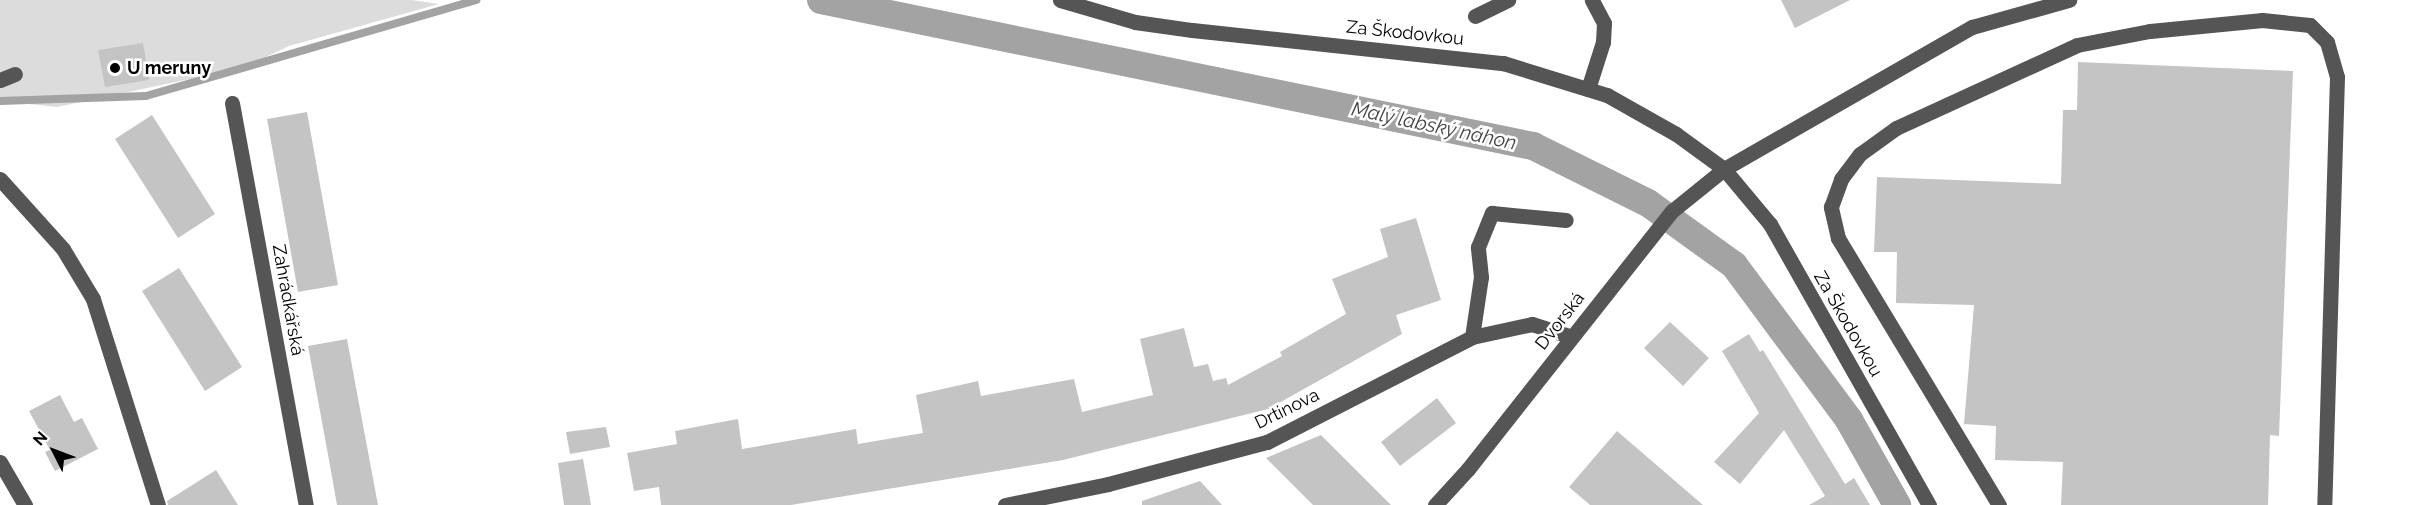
<!DOCTYPE html>
<html>
<head>
<meta charset="utf-8">
<style>
  body { margin:0 }
  #map { position:relative; width:2430px; height:505px; overflow:hidden; background:#fff; font-family:Raleway,sans-serif }
  div>[style] { position:absolute }
  .green>* { inset:0; background:#dcdcdc }
  .stream>* { height:8px; margin:-4px; padding:0 4px; transform-origin:4px; border-radius:4px; background:#a3a3a3 }
  .canal>* { height:28px; margin:-14px; padding:0 14px; transform-origin:14px; border-radius:14px; background:#a3a3a3 }
  .building>* { inset:0; background:#c4c4c4 }
  .minor>* { height:15px; margin:-7.5px; padding:0 7.5px; transform-origin:7.5px; border-radius:7.5px; background:#555 }
  .dots>* { width:16px; height:16px; translate:-50% -50%; box-sizing:border-box; border:3px solid #fff; border-radius:50% }
  span { translate:-50% -50%; white-space:nowrap; text-align:center; line-height:1.15; -webkit-text-stroke:5px #fff; paint-order:stroke }
  .street-label { font-size:18px; color:#000 }
  .poi-label { font-size:18px; color:#000; font-weight:700 }
  .left { translate:0 -50%; text-align:left }
  .water-label { font-size:20px; color:#444; font-style:italic }
  .north { position:absolute; left:24px; top:421px; width:60px; height:60px; -webkit-text-stroke:4px #fff; paint-order:stroke; rotate:312deg; font-size:16px; font-weight:700; line-height:24px; text-align:center; color:#000 }
  .north::after { content:''; display:block; margin:auto; width:21px; height:27px; background:#000; clip-path:polygon(50% 0,100% 100%,50% 72%,0 100%) }
</style>
</head>
<body>
<div id="map">
  <div class="green">
    <i style="clip-path:polygon(0 0,412px 0,439px 4px,289px 46px,242px 68px,57px 107px,0 101px)"></i>
  </div>
  <div class="stream">
    <i style="left:0;top:101px;width:146px;rotate:-2deg"></i>
    <i style="left:146px;top:96px;width:344px;rotate:-16.2deg"></i>
  </div>
  <div class="canal">
    <i style="left:821px;top:0;width:727px;rotate:11.59deg"></i>
    <i style="left:1533px;top:146px;width:128px;rotate:26.4deg"></i>
    <i style="left:1648px;top:203px;width:106px;rotate:35.8deg"></i>
    <i style="left:1734px;top:265px;width:193px;rotate:53.4deg"></i>
    <i style="left:1849px;top:420px;width:98px;rotate:60.5deg"></i>
  </div>
  <div class="building">
    <i style="clip-path:polygon(1781px 0,1850px 0,1795px 28px)"></i>
    <i style="clip-path:polygon(143px 43px,149px 80px,105px 87px,98px 50px)"></i>
    <i style="clip-path:polygon(2078px 62px,2293px 71px,2279px 436px,2270px 435px,2268px 505px,2061px 505px,2063px 462px,1995px 460px,1996px 426px,1964px 424px,1974px 305px,1896px 303px,1897px 252px,1874px 252px,1877px 177px,2061px 184px,2063px 110px,2077px 110px)"></i>
    <i style="clip-path:polygon(307px 112px,338px 285px,298px 292px,267px 119px)"></i>
    <i style="clip-path:polygon(152px 115px,215px 214px,178px 238px,115px 139px)"></i>
    <i style="clip-path:polygon(1416px 218px,1441px 300px,1396px 315px,1402px 334px,1268px 409px,1063px 460px,791px 505px,661px 505px,659px 487px,634px 491px,627px 453px,677px 444px,675px 431px,711px 424px,738px 419px,742px 449px,856px 429px,858px 444px,923px 433px,916px 395px,978px 381px,981px 396px,1074px 379px,1082px 412px,1153px 395px,1140px 339px,1184px 328px,1194px 367px,1208px 364px,1213px 381px,1226px 378px,1228px 385px,1282px 356px,1280px 352px,1346px 314px,1332px 279px,1388px 257px,1380px 229px)"></i>
    <i style="clip-path:polygon(179px 268px,242px 367px,205px 391px,142px 291px)"></i>
    <i style="clip-path:polygon(1670px 322px,1709px 358px,1683px 386px,1644px 348px)"></i>
    <i style="clip-path:polygon(1749px 334px,1760px 352px,1763px 350px,1845px 484px,1854px 478px,1870px 505px,1809px 505px,1825px 496px,1784px 430px,1740px 484px,1714px 462px,1759px 413px,1722px 351px)"></i>
    <i style="clip-path:polygon(347px 339px,363px 425px,378px 505px,337px 505px,329px 460px,308px 346px)"></i>
    <i style="clip-path:polygon(60px 395px,74px 422px,82px 418px,98px 449px,55px 471px,45px 452px,50px 450px,29px 411px)"></i>
    <i style="clip-path:polygon(1437px 398px,1456px 423px,1400px 466px,1381px 442px)"></i>
    <i style="clip-path:polygon(606px 427px,610px 447px,570px 454px,566px 432px)"></i>
    <i style="clip-path:polygon(1617px 431px,1703px 505px,1590px 505px,1569px 487px)"></i>
    <i style="clip-path:polygon(1321px 435px,1391px 505px,1313px 505px,1266px 458px)"></i>
    <i style="clip-path:polygon(583px 459px,591px 505px,564px 505px,558px 463px)"></i>
    <i style="clip-path:polygon(216px 470px,238px 505px,168px 505px,167px 501px)"></i>
    <i style="clip-path:polygon(1200px 481px,1222px 505px,1142px 505px,1142px 501px)"></i>
  </div>
  <div class="minor">
    <i style="left:1060px;top:0;width:78px;rotate:16.3deg"></i>
    <i style="left:1135px;top:22px;width:58px;rotate:8deg"></i>
    <i style="left:1192px;top:30px;width:313px;rotate:6.1deg"></i>
    <i style="left:1503px;top:63px;width:109px;rotate:17.1deg"></i>
    <i style="left:1607px;top:95px;width:79px;rotate:29.5deg"></i>
    <i style="left:1676px;top:134px;width:59px;rotate:36.1deg"></i>
    <i style="left:1724px;top:169px;width:72px;rotate:50.1deg"></i>
    <i style="left:1770px;top:224px;width:323px;rotate:60.5deg"></i>
    <i style="left:1475px;top:16px;width:37px;rotate:-26deg"></i>
    <i style="left:0;top:80px;width:16px;rotate:-22deg"></i>
    <i style="left:1588px;top:89px;width:49px;rotate:-72.3deg"></i>
    <i style="left:1603px;top:42px;width:19px;rotate:-87deg"></i>
    <i style="left:1604px;top:23px;width:26px;rotate:-118deg"></i>
    <i style="left:232px;top:103px;width:409px;rotate:79.6deg"></i>
    <i style="left:0;top:179px;width:94px;rotate:48deg"></i>
    <i style="left:63px;top:249px;width:58px;rotate:59deg"></i>
    <i style="left:93px;top:299px;width:216px;rotate:72.5deg"></i>
    <i style="left:1472px;top:337px;width:61px;rotate:-81.5deg"></i>
    <i style="left:1481px;top:277px;width:30px;rotate:-96deg"></i>
    <i style="left:1478px;top:247px;width:37px;rotate:-68deg"></i>
    <i style="left:1492px;top:213px;width:74px;rotate:5.4deg"></i>
    <i style="left:0;top:462px;width:50px;rotate:59.8deg"></i>
    <i style="left:1005px;top:505px;width:105px;rotate:-11.5deg"></i>
    <i style="left:1108px;top:484px;width:164px;rotate:-14.8deg"></i>
    <i style="left:1267px;top:442px;width:230px;rotate:-27.1deg"></i>
    <i style="left:1472px;top:337px;width:61px;rotate:-12.2deg"></i>
    <i style="left:1532px;top:324px;width:42px;rotate:18deg"></i>
    <i style="left:1435px;top:505px;width:49px;rotate:-47.5deg"></i>
    <i style="left:1468px;top:469px;width:329px;rotate:-51.7deg"></i>
    <i style="left:1672px;top:211px;width:67px;rotate:-38.9deg"></i>
    <i style="left:1724px;top:169px;width:286px;rotate:-29.8deg"></i>
    <i style="left:1972px;top:27px;width:101px;rotate:-15.6deg"></i>
    <i style="left:1999px;top:505px;width:312px;rotate:-121.1deg"></i>
    <i style="left:1838px;top:238px;width:32px;rotate:-103deg"></i>
    <i style="left:1831px;top:207px;width:30px;rotate:-70deg"></i>
    <i style="left:1841px;top:179px;width:31px;rotate:-53deg"></i>
    <i style="left:1860px;top:154px;width:44px;rotate:-35.8deg"></i>
    <i style="left:1896px;top:128px;width:199px;rotate:-24.6deg"></i>
    <i style="left:2077px;top:45px;width:74px;rotate:-10.9deg"></i>
    <i style="left:2150px;top:31px;width:113px;rotate:-5.6deg"></i>
    <i style="left:2262px;top:20px;width:48px;rotate:5.9deg"></i>
    <i style="left:2310px;top:25px;width:24px;rotate:45deg"></i>
    <i style="left:2327px;top:42px;width:36px;rotate:74deg"></i>
    <i style="left:2337px;top:77px;width:428px;rotate:91.7deg"></i>
  </div>
  <div class="dots">
    <i style="left:115px;top:68px;background:#000"></i>
  </div>
  <div class="street-label">
    <span style="left:1405px;top:33px;rotate:6deg">Za Škodovkou</span>
    <span style="left:288px;top:300px;rotate:80deg">Zahrádkářská</span>
    <span style="left:1560px;top:321px;rotate:-52deg">Dvorská</span>
    <span style="left:1848px;top:324px;rotate:60deg">Za Škodovkou</span>
    <span style="left:1287px;top:409px;rotate:-26deg">Drtinova</span>
  </div>
  <div class="poi-label">
    <span class="left" style="left:127px;top:68px">U meruny</span>
  </div>
  <div class="water-label">
    <span style="left:1434px;top:126px;rotate:12deg">Malý labský náhon</span>
  </div>
  <div class="north">N</div>
</div>
</body>
</html>
